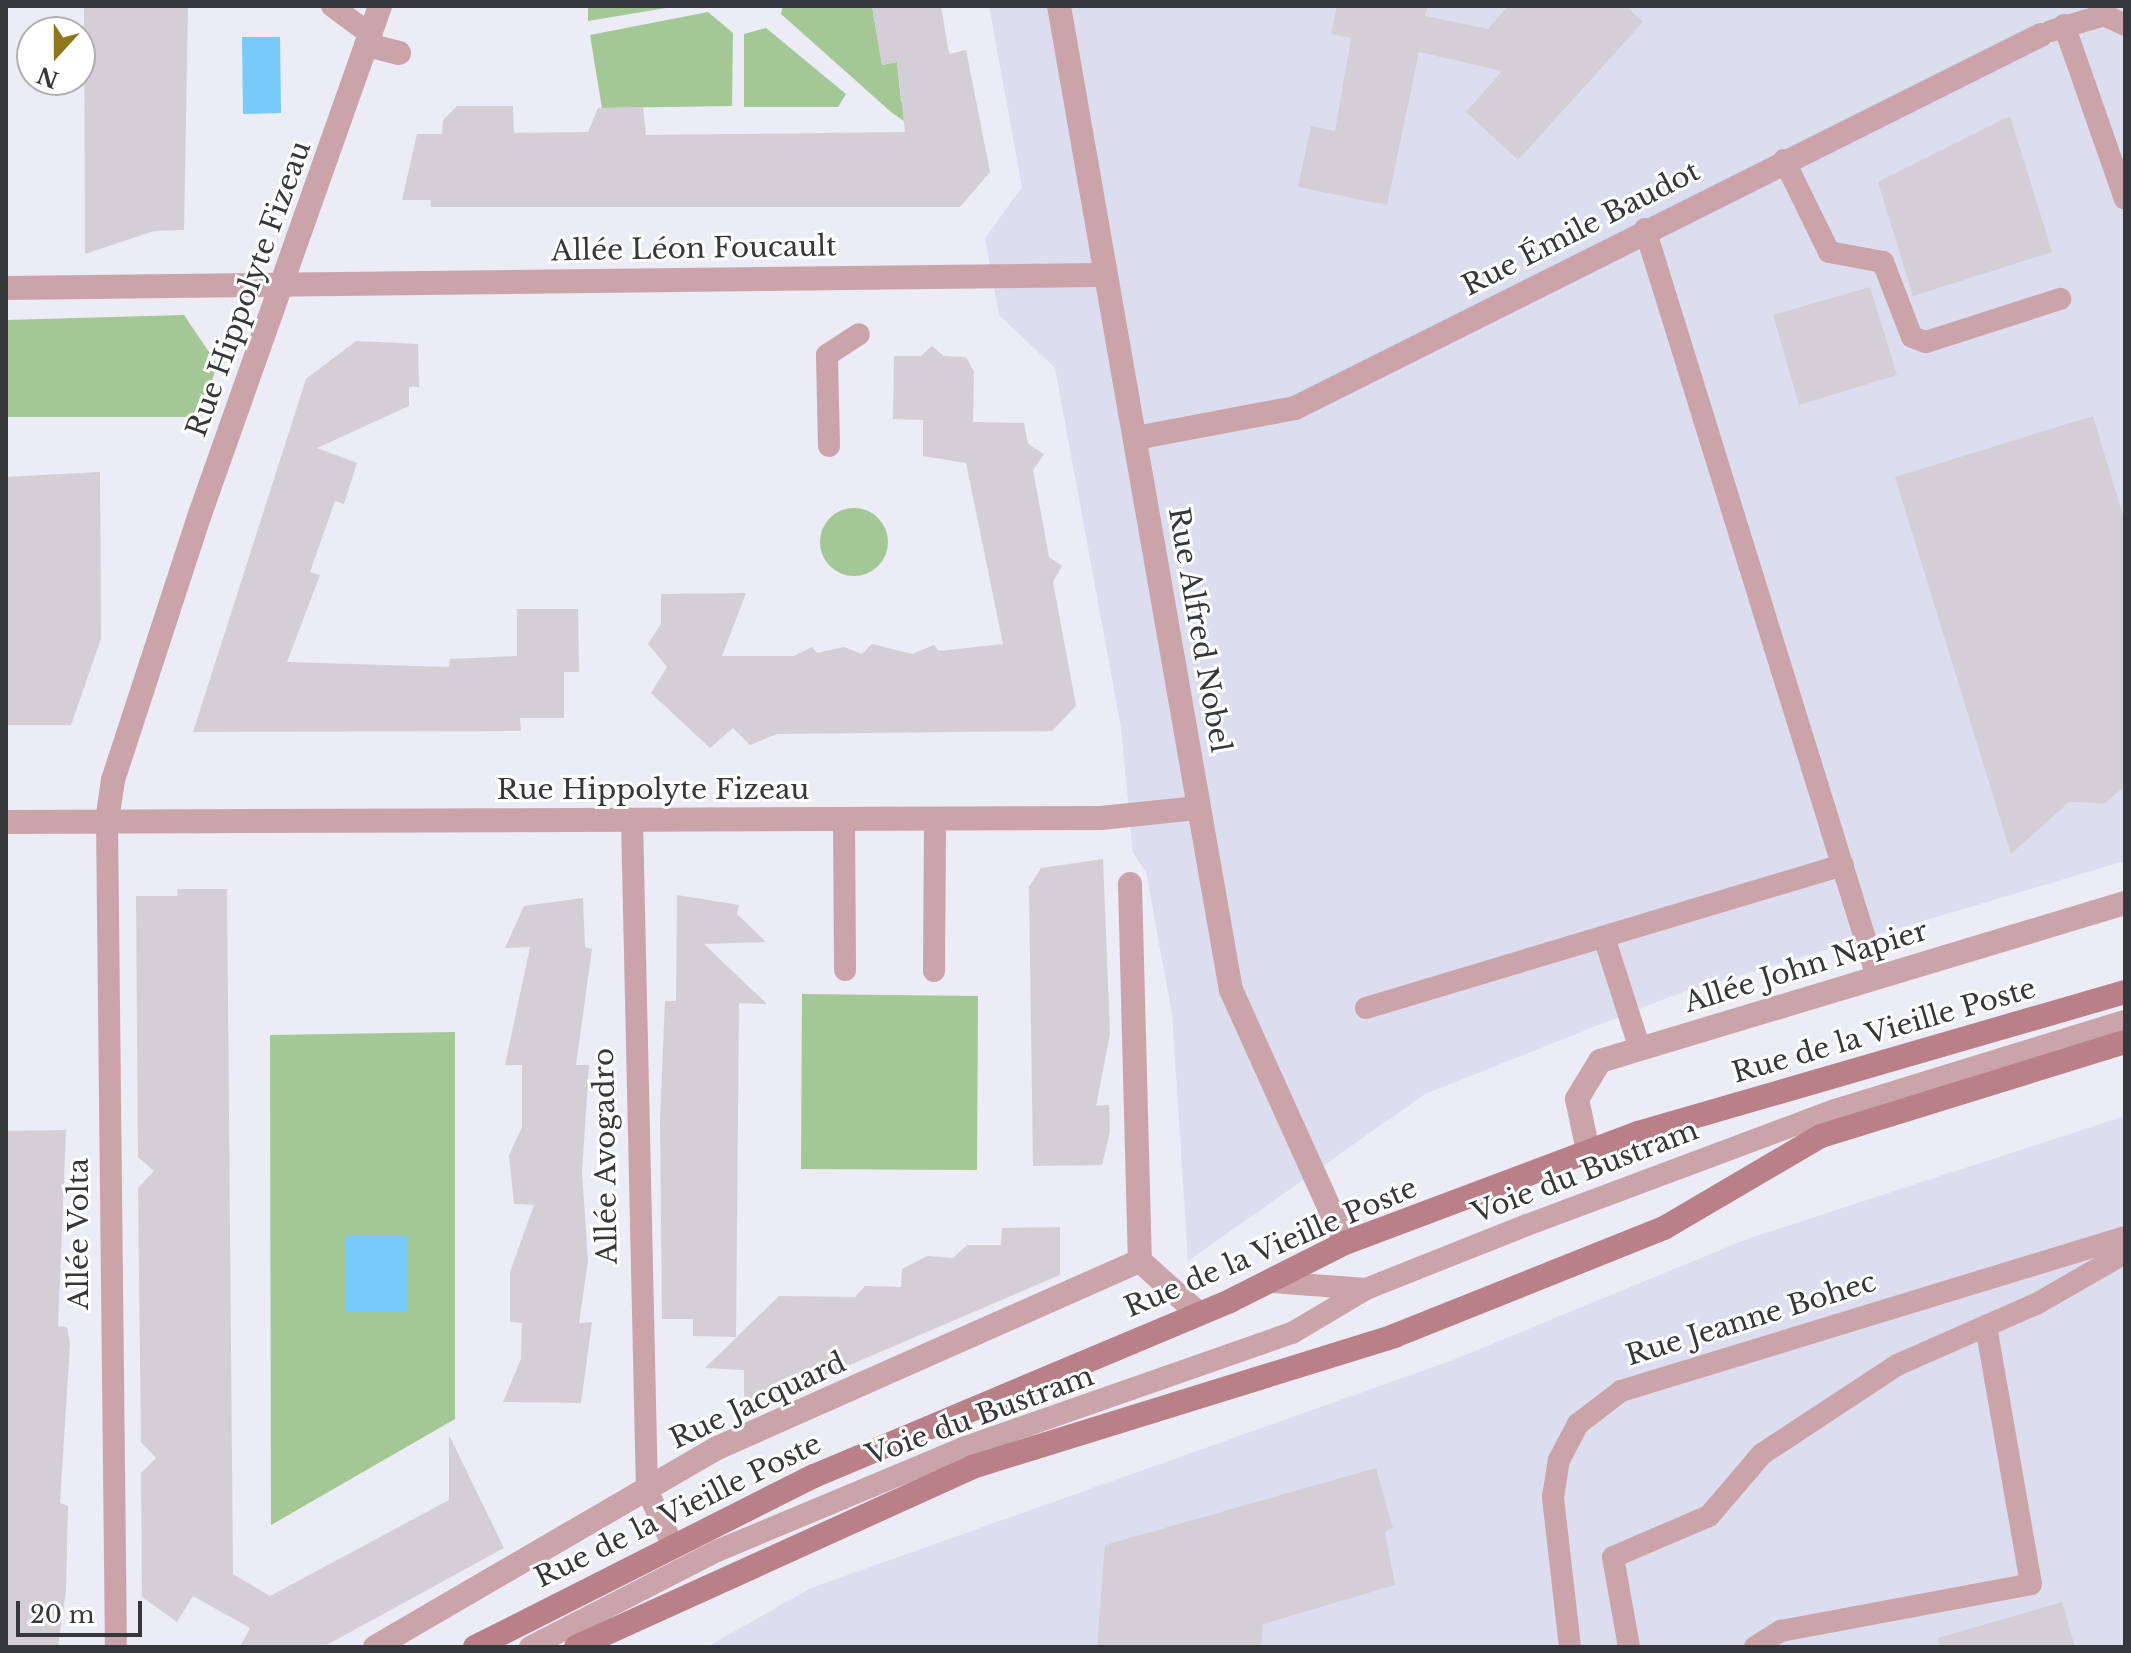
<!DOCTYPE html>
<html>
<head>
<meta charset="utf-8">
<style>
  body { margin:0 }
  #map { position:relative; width:2131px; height:1653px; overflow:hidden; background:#ebecf6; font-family:"Libre Baskerville",serif }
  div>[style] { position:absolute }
  .built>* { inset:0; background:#dcdeef }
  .green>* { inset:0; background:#a3c795 }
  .round { border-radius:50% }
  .water>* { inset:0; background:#78caf9 }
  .building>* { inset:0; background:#d4ced6 }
  .lane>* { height:22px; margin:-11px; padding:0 11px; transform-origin:11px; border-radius:11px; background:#cba4a9 }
  .street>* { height:24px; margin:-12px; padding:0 12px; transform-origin:12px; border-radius:12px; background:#cba4a9 }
  .secondary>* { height:24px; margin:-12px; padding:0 12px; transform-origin:12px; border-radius:12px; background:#b98088 }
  span { translate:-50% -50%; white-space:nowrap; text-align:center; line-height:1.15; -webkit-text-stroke:6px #fff; paint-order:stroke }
  .street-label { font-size:28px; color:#36373b }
  .frame { position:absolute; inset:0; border:8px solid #36373b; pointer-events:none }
  .north { position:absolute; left:16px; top:16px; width:80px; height:80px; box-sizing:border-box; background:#fff; border:2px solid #afafb1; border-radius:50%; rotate:201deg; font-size:22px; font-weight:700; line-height:32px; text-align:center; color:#36373b }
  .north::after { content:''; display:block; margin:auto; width:28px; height:36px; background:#8f771c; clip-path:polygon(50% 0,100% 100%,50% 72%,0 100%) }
  .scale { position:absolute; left:16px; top:1601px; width:126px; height:36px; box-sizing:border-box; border:4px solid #36373b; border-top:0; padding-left:10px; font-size:24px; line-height:28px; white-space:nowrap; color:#36373b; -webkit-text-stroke:6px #fff; paint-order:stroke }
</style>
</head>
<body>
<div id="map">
  <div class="built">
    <i style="clip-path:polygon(989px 6px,2125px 6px,2125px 861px,1677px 994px,1425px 1094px,1188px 1261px,1172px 1014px,1146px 872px,1133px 853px,1121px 728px,1055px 368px,999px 315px,985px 238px,1022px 187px)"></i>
    <i style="clip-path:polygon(2125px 1116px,2125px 1647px,707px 1647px,811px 1588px,1453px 1360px,1747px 1239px)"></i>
  </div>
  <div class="green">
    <i style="clip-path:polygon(588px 6px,678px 6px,588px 21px)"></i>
    <i style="clip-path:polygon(783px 6px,872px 6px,882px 65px,897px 62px,901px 101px,926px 119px,914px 128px,891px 112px,781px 14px)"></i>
    <i style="clip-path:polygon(708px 12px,733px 33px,732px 106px,602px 108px,590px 35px)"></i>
    <i style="clip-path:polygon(766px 28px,846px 94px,838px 107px,744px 107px,744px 34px)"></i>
    <i style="clip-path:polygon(184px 315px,217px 364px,201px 417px,6px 417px,6px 320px)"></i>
    <i class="round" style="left:820px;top:508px;width:68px;height:68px"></i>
    <i style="clip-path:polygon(802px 994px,978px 996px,977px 1170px,801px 1169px)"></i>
    <i style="clip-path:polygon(455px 1032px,455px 1419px,271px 1525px,270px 1035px)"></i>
  </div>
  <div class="water">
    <i style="clip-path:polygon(242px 37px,280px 37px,281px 113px,243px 114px)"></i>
    <i style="clip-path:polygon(345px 1236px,408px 1236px,408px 1312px,346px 1312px)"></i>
  </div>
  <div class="building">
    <i style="clip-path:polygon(84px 6px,188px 6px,184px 230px,154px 231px,85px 254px)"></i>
    <i style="clip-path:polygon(872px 6px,941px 6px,949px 54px,966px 50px,990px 172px,960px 207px,431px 207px,430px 200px,402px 200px,417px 134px,442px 134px,443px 120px,457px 106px,513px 106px,514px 133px,588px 132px,598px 108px,643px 107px,646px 135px,905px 132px,897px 62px,882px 65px)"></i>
    <i style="clip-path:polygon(1337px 6px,1428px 6px,1425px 16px,1488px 29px,1508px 6px,1626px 6px,1643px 22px,1518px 160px,1466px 112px,1502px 71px,1419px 52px,1387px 205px,1298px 187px,1311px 126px,1335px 131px,1351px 38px,1331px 34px)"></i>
    <i style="clip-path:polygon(2010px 116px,2052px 252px,1913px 296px,1878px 182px)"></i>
    <i style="clip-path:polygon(1870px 287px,1897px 375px,1799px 405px,1773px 315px)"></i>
    <i style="clip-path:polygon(356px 341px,418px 344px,419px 387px,409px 387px,409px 406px,317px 448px,357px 463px,344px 504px,335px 501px,310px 572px,320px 575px,287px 662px,449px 667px,450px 659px,517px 656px,517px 609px,578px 609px,579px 672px,564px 672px,564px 718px,520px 718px,521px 731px,193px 732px,306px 379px)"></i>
    <i style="clip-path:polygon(932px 346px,944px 356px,966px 357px,974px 372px,973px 422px,1024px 423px,1028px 444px,1044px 454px,1033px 470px,1049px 557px,1062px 566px,1053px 582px,1076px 706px,1052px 731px,777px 734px,750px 745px,733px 728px,710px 748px,651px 693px,667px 667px,648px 644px,661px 624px,661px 594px,746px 593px,722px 656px,794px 656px,812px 647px,817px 653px,844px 647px,862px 654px,872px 644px,912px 654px,934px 645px,939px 651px,1003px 644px,966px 463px,923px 456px,923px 420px,893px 419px,894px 356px,921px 356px)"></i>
    <i style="clip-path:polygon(2093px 416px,2125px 522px,2125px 786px,2105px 803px,2069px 802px,2011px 854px,1895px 477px)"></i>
    <i style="clip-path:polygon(100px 472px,101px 639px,71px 725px,6px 725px,6px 477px)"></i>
    <i style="clip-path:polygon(1103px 859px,1110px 1034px,1096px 1106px,1109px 1105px,1110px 1132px,1102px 1165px,1033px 1166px,1029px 887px,1041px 868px)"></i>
    <i style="clip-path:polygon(177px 889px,227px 889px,233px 1574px,270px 1596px,449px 1500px,449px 1435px,504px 1548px,323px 1647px,240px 1647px,250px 1628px,193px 1596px,177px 1622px,142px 1597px,141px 1473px,156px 1458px,141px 1442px,138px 1188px,154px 1171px,138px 1157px,136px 896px,178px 896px)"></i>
    <i style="clip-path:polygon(677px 895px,739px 905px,737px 914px,766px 942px,704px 944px,767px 1004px,739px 1003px,736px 1337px,693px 1336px,693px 1319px,662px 1319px,660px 1120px,665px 1001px,676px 1001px)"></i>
    <i style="clip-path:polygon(583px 898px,585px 947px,592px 949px,576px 1065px,589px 1065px,582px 1172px,588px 1261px,579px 1323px,592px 1322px,581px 1403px,503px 1402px,521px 1359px,522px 1323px,510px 1322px,510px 1272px,534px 1205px,514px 1204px,509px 1155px,522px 1127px,522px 1065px,505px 1065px,530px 947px,505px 948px,524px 906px)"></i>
    <i style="clip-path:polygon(66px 1130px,58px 1326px,67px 1327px,70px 1344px,60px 1503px,68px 1506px,66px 1590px,58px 1647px,6px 1647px,6px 1131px)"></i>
    <i style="clip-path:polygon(1060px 1227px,1060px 1275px,803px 1385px,744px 1403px,744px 1370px,705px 1368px,779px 1296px,855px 1297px,865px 1286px,901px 1287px,902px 1269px,927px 1256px,953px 1258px,967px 1245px,1001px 1245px,1002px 1228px)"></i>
    <i style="clip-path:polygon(1376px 1468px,1393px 1528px,1385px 1532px,1395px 1585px,1263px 1624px,1261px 1647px,1097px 1647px,1105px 1545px)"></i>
    <i style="clip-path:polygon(2062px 1602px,2075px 1647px,1939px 1647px,1938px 1638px)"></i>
  </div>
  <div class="lane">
    <i style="left:332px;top:6px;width:49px;rotate:36.6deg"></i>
    <i style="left:2064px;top:25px;width:184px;rotate:70.7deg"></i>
    <i style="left:2051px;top:31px;width:55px;rotate:-16.8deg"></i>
    <i style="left:2104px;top:15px;width:23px;rotate:25deg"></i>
    <i style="left:1784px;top:160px;width:102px;rotate:63.9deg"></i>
    <i style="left:1829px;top:252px;width:55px;rotate:10.5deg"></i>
    <i style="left:1883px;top:262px;width:80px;rotate:68.9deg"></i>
    <i style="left:1912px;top:337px;width:15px;rotate:20deg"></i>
    <i style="left:1926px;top:342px;width:141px;rotate:-17.8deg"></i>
    <i style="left:1645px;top:229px;width:783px;rotate:72.77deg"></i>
    <i style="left:829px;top:446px;width:91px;rotate:-91.3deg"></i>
    <i style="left:827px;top:355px;width:38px;rotate:-33deg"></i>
    <i style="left:844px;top:819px;width:151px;rotate:89.6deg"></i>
    <i style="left:632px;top:820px;width:670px;rotate:88.72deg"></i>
    <i style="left:647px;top:1490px;width:62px;rotate:65.1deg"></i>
    <i style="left:107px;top:821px;width:826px;rotate:89.38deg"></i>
    <i style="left:1604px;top:937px;width:118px;rotate:72.2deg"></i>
    <i style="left:934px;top:971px;width:153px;rotate:-89.6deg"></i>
    <i style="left:1366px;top:1008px;width:498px;rotate:-16.7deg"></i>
    <i style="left:1272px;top:1282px;width:94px;rotate:4.3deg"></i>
    <i style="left:530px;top:1647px;width:210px;rotate:-27.2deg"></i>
    <i style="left:717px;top:1551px;width:267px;rotate:-22.7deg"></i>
    <i style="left:963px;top:1448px;width:349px;rotate:-19.3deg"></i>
    <i style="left:1292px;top:1333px;width:86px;rotate:-30.7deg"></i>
    <i style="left:1366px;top:1289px;width:173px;rotate:-21.7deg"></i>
    <i style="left:1527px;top:1225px;width:329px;rotate:-20.5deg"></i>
    <i style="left:1835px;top:1110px;width:303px;rotate:-17.1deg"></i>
    <i style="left:1570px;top:1647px;width:151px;rotate:-96.5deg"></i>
    <i style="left:1553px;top:1497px;width:37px;rotate:-81deg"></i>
    <i style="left:1559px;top:1460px;width:41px;rotate:-62.2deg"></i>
    <i style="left:1578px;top:1424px;width:54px;rotate:-37.5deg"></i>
    <i style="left:1621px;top:1391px;width:527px;rotate:-16.99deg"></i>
    <i style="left:1629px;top:1647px;width:91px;rotate:-100.1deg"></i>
    <i style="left:1613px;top:1557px;width:104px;rotate:-23.1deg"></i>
    <i style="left:1709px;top:1516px;width:82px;rotate:-49.5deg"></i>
    <i style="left:1762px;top:1454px;width:162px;rotate:-33.4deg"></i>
    <i style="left:1897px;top:1365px;width:154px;rotate:-23.7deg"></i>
    <i style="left:2038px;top:1303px;width:100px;rotate:-29.9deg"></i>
    <i style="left:1755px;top:1647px;width:31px;rotate:-32deg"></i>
    <i style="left:1781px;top:1631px;width:254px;rotate:-10.6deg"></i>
    <i style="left:2031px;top:1584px;width:262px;rotate:-99.9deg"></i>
  </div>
  <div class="street">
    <i style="left:1059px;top:6px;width:999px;rotate:80.09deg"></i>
    <i style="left:1231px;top:990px;width:277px;rotate:65.7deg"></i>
    <i style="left:367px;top:45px;width:33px;rotate:14deg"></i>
    <i style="left:6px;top:288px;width:1097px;rotate:-0.68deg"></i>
    <i style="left:1136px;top:438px;width:162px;rotate:-10.7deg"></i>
    <i style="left:1295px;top:408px;width:834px;rotate:-26.57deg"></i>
    <i style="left:107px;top:821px;width:41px;rotate:-81.7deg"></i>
    <i style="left:113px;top:780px;width:280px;rotate:-71.9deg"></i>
    <i style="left:200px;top:514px;width:539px;rotate:-70.49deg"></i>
    <i style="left:6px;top:822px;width:1095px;rotate:-0.21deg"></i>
    <i style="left:1101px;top:818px;width:98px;rotate:-5.9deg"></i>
    <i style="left:1130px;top:884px;width:377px;rotate:88.5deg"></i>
    <i style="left:1588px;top:1151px;width:53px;rotate:-101.9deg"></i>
    <i style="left:1577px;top:1099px;width:44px;rotate:-58.8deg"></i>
    <i style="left:1600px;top:1061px;width:548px;rotate:-16.75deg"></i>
    <i style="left:375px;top:1647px;width:393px;rotate:-30.2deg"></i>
    <i style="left:715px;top:1449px;width:465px;rotate:-23.9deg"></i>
    <i style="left:1140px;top:1261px;width:79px;rotate:41.9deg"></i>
  </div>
  <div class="secondary">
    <i style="left:475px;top:1647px;width:380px;rotate:-26.8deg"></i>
    <i style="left:814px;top:1476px;width:451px;rotate:-22.8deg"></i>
    <i style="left:1230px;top:1301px;width:129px;rotate:-26.8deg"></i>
    <i style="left:1345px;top:1243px;width:313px;rotate:-20.6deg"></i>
    <i style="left:1638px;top:1133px;width:507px;rotate:-16.15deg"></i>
    <i style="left:576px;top:1647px;width:435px;rotate:-24.4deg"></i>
    <i style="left:972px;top:1467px;width:442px;rotate:-17.2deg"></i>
    <i style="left:1394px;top:1336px;width:291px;rotate:-21.8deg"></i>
    <i style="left:1664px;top:1228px;width:182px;rotate:-30.4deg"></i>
    <i style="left:1821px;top:1136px;width:318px;rotate:-17.2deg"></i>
  </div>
  <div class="street-label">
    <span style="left:1581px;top:229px;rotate:-27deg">Rue Émile Baudot</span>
    <span style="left:694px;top:249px;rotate:-1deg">Allée Léon Foucault</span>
    <span style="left:249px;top:289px;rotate:-70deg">Rue Hippolyte Fizeau</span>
    <span style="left:1199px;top:630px;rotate:80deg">Rue Alfred Nobel</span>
    <span style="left:653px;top:790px">Rue Hippolyte Fizeau</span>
    <span style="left:1806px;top:967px;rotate:-17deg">Allée John Napier</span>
    <span style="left:1884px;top:1031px;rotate:-16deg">Rue de la Vieille Poste</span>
    <span style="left:606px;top:1156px;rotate:-91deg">Allée Avogadro</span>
    <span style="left:1585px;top:1172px;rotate:-21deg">Voie du Bustram</span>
    <span style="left:79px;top:1234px;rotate:-90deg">Allée Volta</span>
    <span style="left:1271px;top:1248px;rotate:-23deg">Rue de la Vieille Poste</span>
    <span style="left:1751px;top:1319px;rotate:-17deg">Rue Jeanne Bohec</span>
    <span style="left:758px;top:1401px;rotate:-25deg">Rue Jacquard</span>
    <span style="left:980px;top:1416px;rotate:-20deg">Voie du Bustram</span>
    <span style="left:678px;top:1511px;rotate:-26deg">Rue de la Vieille Poste</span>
  </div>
  <div class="frame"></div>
  <div class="north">N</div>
  <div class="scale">20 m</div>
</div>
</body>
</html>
